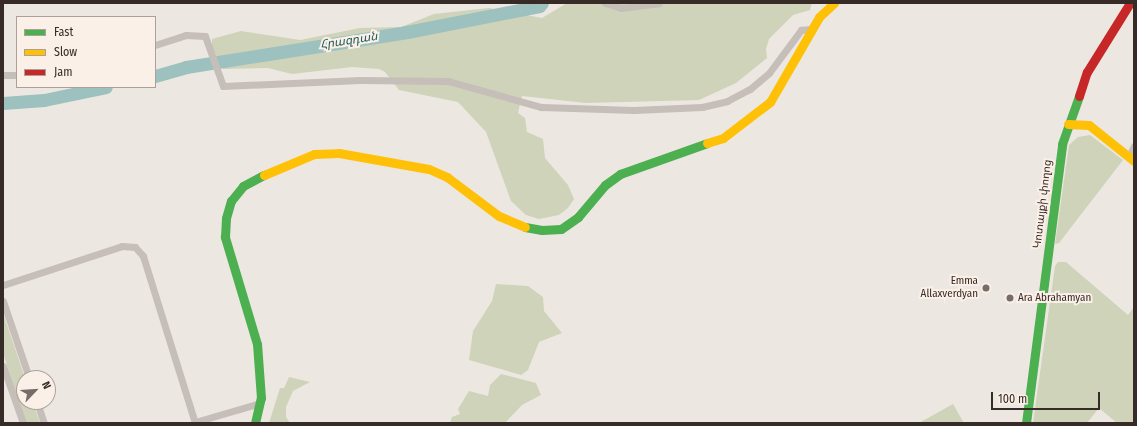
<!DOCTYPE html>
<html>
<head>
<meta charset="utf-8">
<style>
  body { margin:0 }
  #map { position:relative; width:1137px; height:426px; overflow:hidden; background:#ede7e1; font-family:"Fira Sans Condensed","Noto Sans Armenian",sans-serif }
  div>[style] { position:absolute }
  .green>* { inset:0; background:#cfd3ba }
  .river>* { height:13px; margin:-6.5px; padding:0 6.5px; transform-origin:6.5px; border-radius:6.5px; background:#9cc1be }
  .street>* { height:7px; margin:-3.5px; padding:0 3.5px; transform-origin:3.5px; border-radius:3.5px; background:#c6beb9 }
  .fast>* { height:9px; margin:-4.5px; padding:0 4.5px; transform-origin:4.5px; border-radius:4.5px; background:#4caf50 }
  .slow>* { height:9px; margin:-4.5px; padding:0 4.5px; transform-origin:4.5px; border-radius:4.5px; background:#ffc107 }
  .jam>* { height:9px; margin:-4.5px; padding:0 4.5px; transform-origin:4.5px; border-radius:4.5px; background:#c62828 }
  .dots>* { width:11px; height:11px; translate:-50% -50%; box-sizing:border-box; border:2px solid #faf0e7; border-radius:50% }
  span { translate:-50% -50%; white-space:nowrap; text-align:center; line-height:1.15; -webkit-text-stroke:4px #faf0e7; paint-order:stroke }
  .street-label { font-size:11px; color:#372b27 }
  .poi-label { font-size:11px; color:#372b27 }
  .right { translate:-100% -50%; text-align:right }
  .left { translate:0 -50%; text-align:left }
  .water-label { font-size:12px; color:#1c5a5a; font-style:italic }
  .frame { position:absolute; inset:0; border:4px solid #372b27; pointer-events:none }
  .legend { position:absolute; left:16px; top:16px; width:140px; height:72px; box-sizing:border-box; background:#faf0e7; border:1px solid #aca19a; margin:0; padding:5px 7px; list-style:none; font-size:12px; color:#372b27 }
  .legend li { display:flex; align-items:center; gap:8px; height:20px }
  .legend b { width:20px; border:1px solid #aca19a }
  .north { position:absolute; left:16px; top:370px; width:40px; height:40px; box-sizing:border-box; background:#faf0e7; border:1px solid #aca19a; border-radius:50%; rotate:65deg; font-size:11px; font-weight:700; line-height:16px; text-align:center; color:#372b27 }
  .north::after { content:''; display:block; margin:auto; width:14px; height:18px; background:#776d68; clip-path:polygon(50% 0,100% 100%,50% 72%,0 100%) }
  .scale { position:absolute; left:991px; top:392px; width:109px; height:18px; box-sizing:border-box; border:2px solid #372b27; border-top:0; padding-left:5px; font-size:12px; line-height:14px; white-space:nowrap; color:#372b27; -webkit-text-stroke:3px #faf0e7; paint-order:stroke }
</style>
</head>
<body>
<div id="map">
  <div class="green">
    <i style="clip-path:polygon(567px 3px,812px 3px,810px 10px,793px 15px,769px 39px,766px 49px,767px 58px,736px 83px,699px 100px,586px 103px,522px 96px,518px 113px,525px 118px,527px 132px,543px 139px,545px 158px,568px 185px,574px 199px,568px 208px,559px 215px,539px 219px,526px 215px,511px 201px,486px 132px,458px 102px,399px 90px,385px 72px,379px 69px,352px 67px,292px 74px,268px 68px,223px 69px,212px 47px,212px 39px,241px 31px,300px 40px,360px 28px,401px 27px,434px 14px,489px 8px,542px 18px)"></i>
    <i style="clip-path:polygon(1090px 135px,1123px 160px,1059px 243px,1055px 244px,1069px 145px,1078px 137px)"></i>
    <i style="clip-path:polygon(1058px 262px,1066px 262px,1128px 315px,1134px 307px,1134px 423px,1117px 423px,1099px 408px,1087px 423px,1033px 423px,1055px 266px)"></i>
    <i style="clip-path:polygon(496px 284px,528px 286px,543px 297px,544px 311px,562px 333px,539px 342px,528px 370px,521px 375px,469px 360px,473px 331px,492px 301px)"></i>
    <i style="clip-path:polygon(3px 313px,25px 378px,24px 402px,33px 402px,40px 423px,26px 423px,3px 353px)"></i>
    <i style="clip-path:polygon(501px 374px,536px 383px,541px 395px,522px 405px,505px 423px,450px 423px,452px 417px,460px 414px,458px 409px,469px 391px,488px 396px,490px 385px)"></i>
    <i style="clip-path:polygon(289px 377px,310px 382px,293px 391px,286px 407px,286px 417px,290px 423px,269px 423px,280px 388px,284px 388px)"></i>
    <i style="clip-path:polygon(953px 404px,964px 423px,919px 423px)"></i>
  </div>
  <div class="river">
    <i style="left:155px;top:76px;width:32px;rotate:-16deg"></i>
    <i style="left:186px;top:67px;width:224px;rotate:-9deg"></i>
    <i style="left:407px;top:32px;width:135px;rotate:-11.1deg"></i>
    <i style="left:539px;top:6px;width:4px;rotate:-45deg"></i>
    <i style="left:3px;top:103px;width:41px;rotate:-4.2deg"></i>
    <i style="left:44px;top:100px;width:63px;rotate:-11.8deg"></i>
  </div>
  <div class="street">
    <i style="left:605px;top:3px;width:17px;rotate:17deg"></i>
    <i style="left:621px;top:8px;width:38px;rotate:-7deg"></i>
    <i style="left:155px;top:45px;width:33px;rotate:-18deg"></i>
    <i style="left:186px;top:35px;width:19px;rotate:3deg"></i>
    <i style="left:205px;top:36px;width:53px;rotate:70.2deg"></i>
    <i style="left:223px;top:86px;width:137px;rotate:-2.5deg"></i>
    <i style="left:360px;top:80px;width:88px;rotate:0.7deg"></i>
    <i style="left:448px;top:81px;width:97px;rotate:15.6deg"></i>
    <i style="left:541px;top:107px;width:93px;rotate:1.8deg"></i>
    <i style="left:634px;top:110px;width:68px;rotate:-2.5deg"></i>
    <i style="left:702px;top:107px;width:26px;rotate:-13deg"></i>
    <i style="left:727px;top:101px;width:26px;rotate:-28deg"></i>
    <i style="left:750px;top:89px;width:25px;rotate:-40deg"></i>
    <i style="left:769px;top:73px;width:54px;rotate:-53.3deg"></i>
    <i style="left:801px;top:30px;width:9px;rotate:-6deg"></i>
    <i style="left:3px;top:75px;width:14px"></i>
    <i style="left:1129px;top:157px;width:12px;rotate:-66deg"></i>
    <i style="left:3px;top:285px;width:125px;rotate:-18.1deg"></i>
    <i style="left:122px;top:246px;width:13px;rotate:4deg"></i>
    <i style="left:135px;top:247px;width:12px;rotate:48deg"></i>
    <i style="left:143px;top:256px;width:175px;rotate:72.7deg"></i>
    <i style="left:3px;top:301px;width:81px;rotate:71.3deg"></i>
    <i style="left:3px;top:366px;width:60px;rotate:70.7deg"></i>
    <i style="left:37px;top:402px;width:22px;rotate:72deg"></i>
    <i style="left:195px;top:422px;width:68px;rotate:-16.3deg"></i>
  </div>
  <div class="fast">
    <i style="left:525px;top:227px;width:17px;rotate:10deg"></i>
    <i style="left:542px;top:230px;width:19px;rotate:-3deg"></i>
    <i style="left:561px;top:229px;width:21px;rotate:-35deg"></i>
    <i style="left:578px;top:217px;width:42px;rotate:-49.8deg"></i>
    <i style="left:605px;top:185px;width:19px;rotate:-36deg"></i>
    <i style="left:620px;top:174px;width:92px;rotate:-19.6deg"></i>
    <i style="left:255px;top:423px;width:26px;rotate:-77deg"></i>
    <i style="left:261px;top:398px;width:54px;rotate:-94.2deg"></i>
    <i style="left:257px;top:344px;width:112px;rotate:-106.7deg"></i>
    <i style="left:225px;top:237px;width:19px;rotate:-87deg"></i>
    <i style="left:226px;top:218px;width:18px;rotate:-74deg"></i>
    <i style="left:231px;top:201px;width:19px;rotate:-51deg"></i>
    <i style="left:243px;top:186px;width:24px;rotate:-28deg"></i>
    <i style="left:1026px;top:423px;width:281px;rotate:-82.6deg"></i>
    <i style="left:1062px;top:144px;width:51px;rotate:-70.5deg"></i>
  </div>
  <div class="slow">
    <i style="left:1068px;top:124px;width:21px;rotate:3deg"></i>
    <i style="left:1089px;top:125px;width:58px;rotate:38.7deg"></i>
    <i style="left:707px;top:143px;width:17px;rotate:-17deg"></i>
    <i style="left:723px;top:138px;width:59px;rotate:-37.5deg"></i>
    <i style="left:770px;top:102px;width:98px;rotate:-60deg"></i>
    <i style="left:819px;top:17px;width:21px;rotate:-43deg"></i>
    <i style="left:264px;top:175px;width:54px;rotate:-22.8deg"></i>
    <i style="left:314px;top:154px;width:25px;rotate:-2deg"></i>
    <i style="left:339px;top:153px;width:91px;rotate:10.1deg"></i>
    <i style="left:429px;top:169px;width:20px;rotate:24deg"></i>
    <i style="left:447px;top:177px;width:65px;rotate:36.9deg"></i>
    <i style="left:499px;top:216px;width:28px;rotate:23deg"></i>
  </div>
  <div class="jam">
    <i style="left:1079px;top:96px;width:25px;rotate:-72deg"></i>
    <i style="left:1087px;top:72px;width:81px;rotate:-58.1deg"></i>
  </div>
  <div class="dots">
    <i style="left:986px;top:288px;background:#776d68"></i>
    <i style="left:1010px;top:298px;background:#776d68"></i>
  </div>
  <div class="street-label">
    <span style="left:1043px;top:204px;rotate:-83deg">Կոտայքի փողոց</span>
  </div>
  <div class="poi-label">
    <span class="right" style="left:978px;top:288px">Emma<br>Allaxverdyan</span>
    <span class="left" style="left:1018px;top:298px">Ara Abrahamyan</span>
  </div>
  <div class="water-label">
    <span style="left:349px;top:41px;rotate:-9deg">Հրազդան</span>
  </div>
  <div class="frame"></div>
  <ul class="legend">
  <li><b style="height:5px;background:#4caf50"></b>Fast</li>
  <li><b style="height:5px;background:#ffc107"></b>Slow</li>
  <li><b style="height:5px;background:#c62828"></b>Jam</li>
  </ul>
  <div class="north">N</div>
  <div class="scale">100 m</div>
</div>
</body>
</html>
